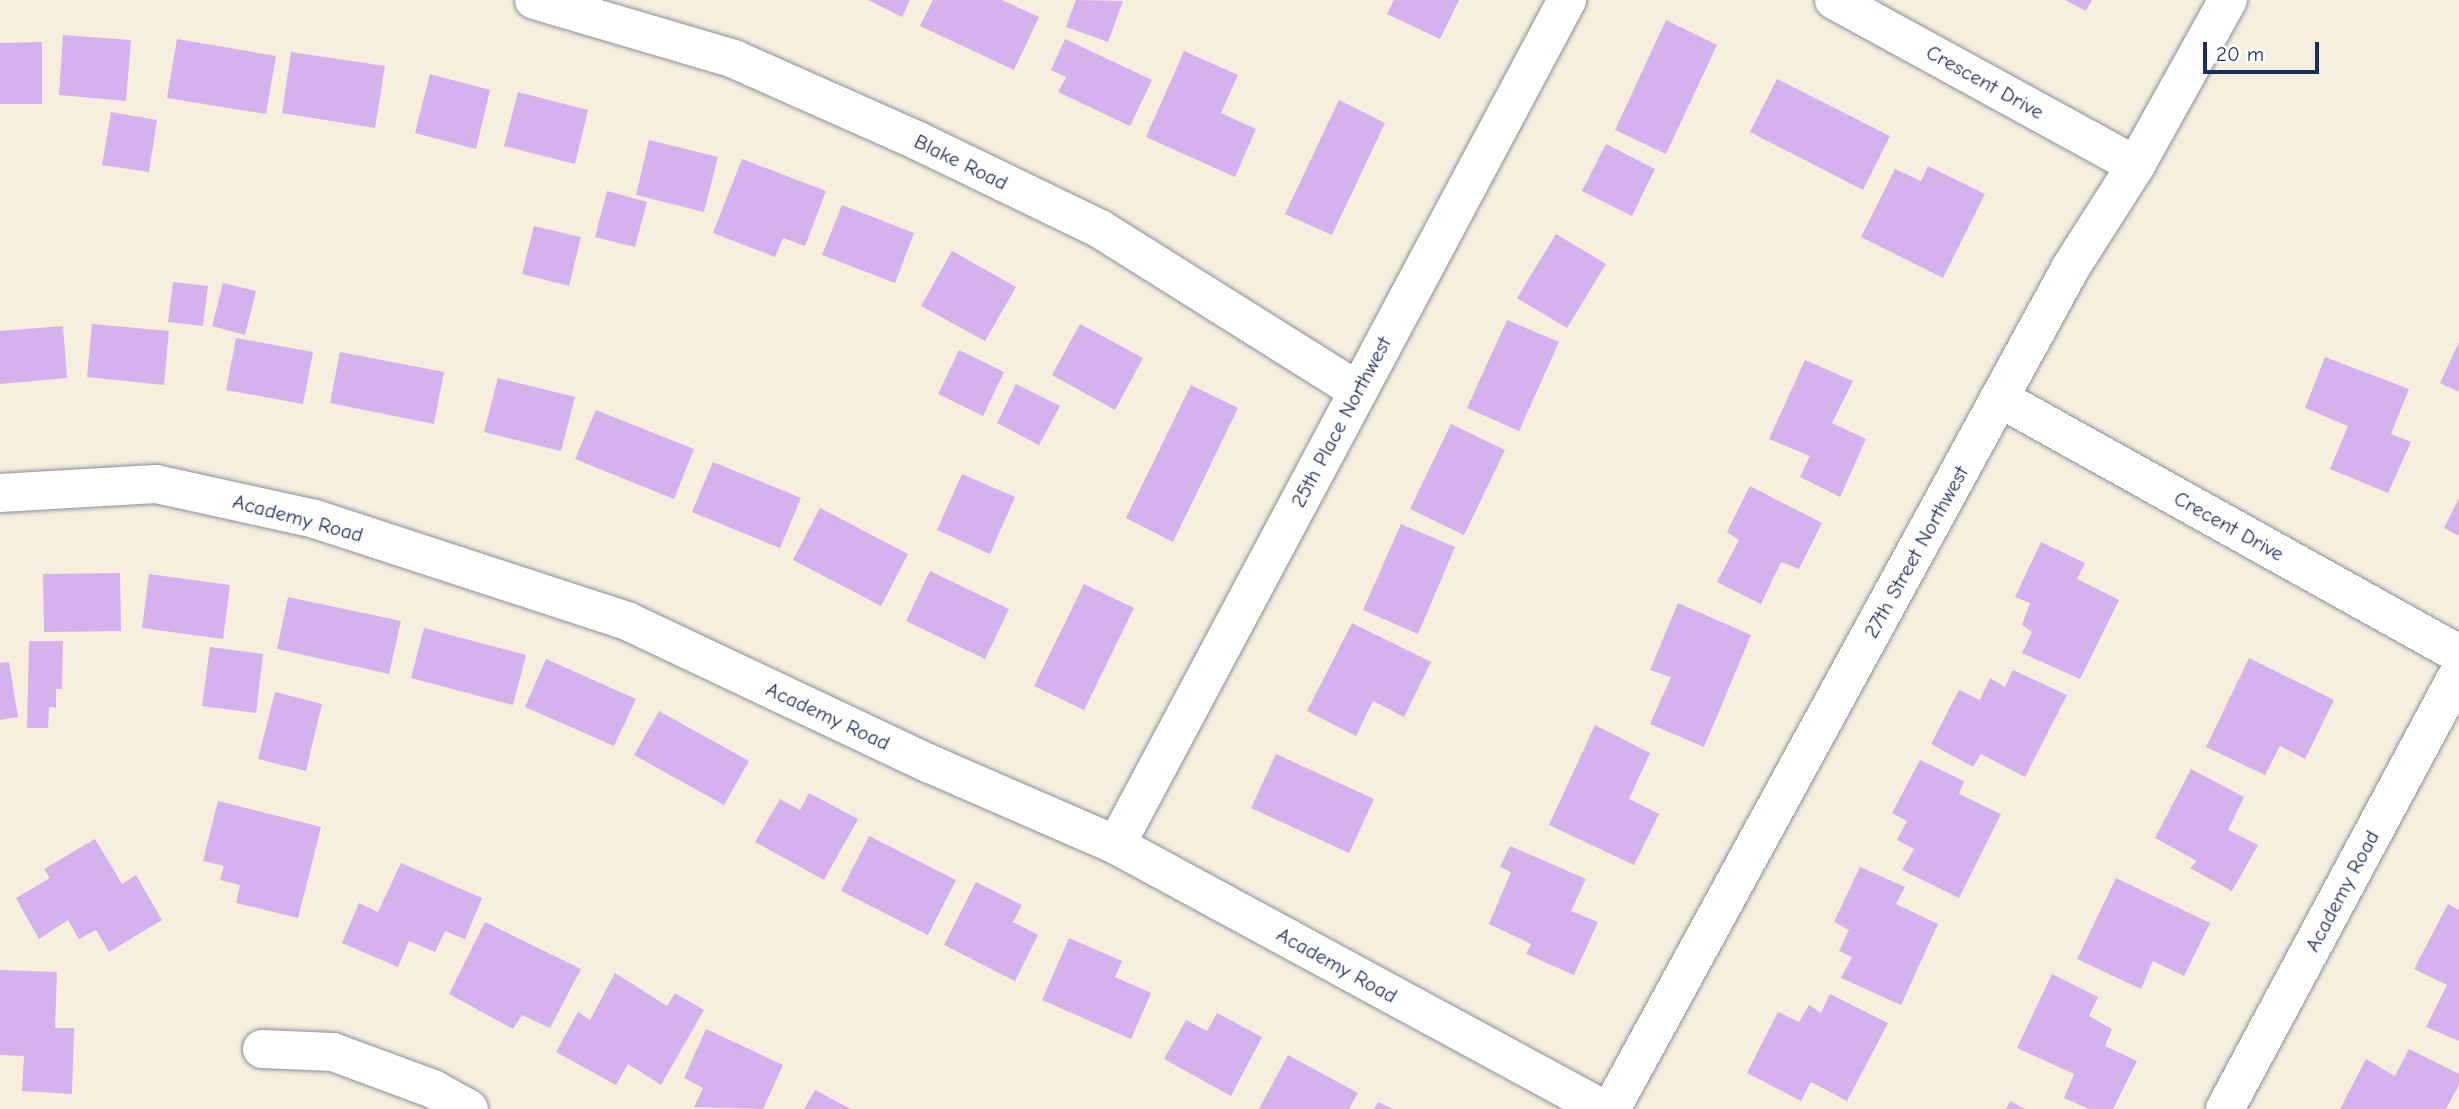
<!DOCTYPE html>
<html>
<head>
<meta charset="utf-8">
<style>
  body { margin:0 }
  #map { position:relative; width:2459px; height:1109px; overflow:hidden; background:#f6efde; font-family:"Comic Neue",sans-serif }
  div>[style] { position:absolute }
  .building>* { inset:0; background:#d5b1ee }
  .roads { filter:drop-shadow(0 0 2px #888f9e) drop-shadow(0 0 2px #888f9e) }
  .minor>* { height:38px; margin:-19px; padding:0 19px; transform-origin:19px; border-radius:19px; background:#fff }
  span { translate:-50% -50%; white-space:nowrap; text-align:center; line-height:1.15; -webkit-text-stroke:5px #fff; paint-order:stroke }
  .street-label { font-size:21px; color:#1b2f5e }
  .scale { position:absolute; left:2203px; top:42px; width:116px; height:32px; box-sizing:border-box; border:4px solid #1b2f5e; border-top:0; padding-left:9px; font-size:21px; line-height:24px; white-space:nowrap; color:#1b2f5e; -webkit-text-stroke:5px #fff; paint-order:stroke }
</style>
</head>
<body>
<div id="map">
  <div class="building">
    <i style="clip-path:polygon(868px 0,910px 0,902px 17px)"></i>
    <i style="clip-path:polygon(933px 0,1002px 0,1039px 17px,1014px 70px,920px 26px)"></i>
    <i style="clip-path:polygon(1076px 0,1123px 1px,1108px 42px,1066px 27px)"></i>
    <i style="clip-path:polygon(1394px 0,1459px 0,1440px 39px,1387px 14px)"></i>
    <i style="clip-path:polygon(2065px 0,2092px 0,2086px 11px)"></i>
    <i style="clip-path:polygon(1666px 20px,1717px 45px,1666px 154px,1615px 130px)"></i>
    <i style="clip-path:polygon(63px 35px,131px 40px,126px 101px,59px 95px)"></i>
    <i style="clip-path:polygon(177px 39px,276px 56px,266px 114px,167px 98px)"></i>
    <i style="clip-path:polygon(1065px 39px,1152px 80px,1130px 126px,1058px 92px,1066px 77px,1051px 70px)"></i>
    <i style="clip-path:polygon(42px 42px,42px 104px,0 104px,0 43px)"></i>
    <i style="clip-path:polygon(1184px 51px,1238px 75px,1221px 113px,1256px 129px,1235px 177px,1146px 137px)"></i>
    <i style="clip-path:polygon(291px 52px,385px 66px,375px 128px,282px 113px)"></i>
    <i style="clip-path:polygon(430px 74px,490px 90px,476px 149px,415px 133px)"></i>
    <i style="clip-path:polygon(1777px 79px,1890px 136px,1863px 190px,1750px 132px)"></i>
    <i style="clip-path:polygon(518px 92px,588px 110px,575px 164px,504px 146px)"></i>
    <i style="clip-path:polygon(1339px 100px,1385px 123px,1332px 235px,1285px 214px)"></i>
    <i style="clip-path:polygon(111px 112px,157px 120px,149px 172px,102px 165px)"></i>
    <i style="clip-path:polygon(649px 140px,718px 157px,704px 212px,636px 195px)"></i>
    <i style="clip-path:polygon(1606px 144px,1655px 169px,1632px 216px,1582px 191px)"></i>
    <i style="clip-path:polygon(742px 159px,826px 191px,805px 246px,783px 238px,775px 257px,713px 233px)"></i>
    <i style="clip-path:polygon(1928px 166px,1985px 194px,1943px 278px,1861px 237px,1895px 169px,1921px 181px)"></i>
    <i style="clip-path:polygon(607px 191px,647px 202px,635px 247px,595px 237px)"></i>
    <i style="clip-path:polygon(842px 205px,914px 233px,895px 283px,822px 255px)"></i>
    <i style="clip-path:polygon(534px 226px,581px 237px,569px 286px,522px 274px)"></i>
    <i style="clip-path:polygon(1556px 234px,1606px 264px,1567px 328px,1517px 298px)"></i>
    <i style="clip-path:polygon(952px 251px,1016px 287px,985px 341px,921px 306px)"></i>
    <i style="clip-path:polygon(173px 282px,208px 286px,203px 326px,168px 322px)"></i>
    <i style="clip-path:polygon(223px 283px,256px 291px,245px 335px,212px 326px)"></i>
    <i style="clip-path:polygon(1507px 320px,1559px 342px,1519px 431px,1467px 408px)"></i>
    <i style="clip-path:polygon(92px 324px,169px 331px,164px 385px,87px 377px)"></i>
    <i style="clip-path:polygon(1080px 324px,1143px 358px,1115px 410px,1052px 375px)"></i>
    <i style="clip-path:polygon(63px 326px,67px 378px,0 384px,0 331px)"></i>
    <i style="clip-path:polygon(236px 338px,313px 352px,303px 404px,226px 390px)"></i>
    <i style="clip-path:polygon(2459px 342px,2459px 392px,2440px 383px)"></i>
    <i style="clip-path:polygon(959px 350px,1004px 372px,983px 416px,938px 394px)"></i>
    <i style="clip-path:polygon(340px 352px,444px 372px,434px 424px,330px 403px)"></i>
    <i style="clip-path:polygon(2325px 357px,2409px 389px,2391px 434px,2411px 442px,2388px 493px,2330px 469px,2348px 426px,2305px 408px)"></i>
    <i style="clip-path:polygon(1805px 360px,1853px 381px,1832px 423px,1866px 439px,1840px 497px,1800px 477px,1810px 456px,1769px 439px)"></i>
    <i style="clip-path:polygon(498px 378px,575px 397px,561px 451px,484px 432px)"></i>
    <i style="clip-path:polygon(1016px 384px,1060px 406px,1039px 445px,997px 423px)"></i>
    <i style="clip-path:polygon(1191px 385px,1238px 408px,1173px 542px,1126px 518px)"></i>
    <i style="clip-path:polygon(596px 410px,694px 449px,674px 499px,575px 459px)"></i>
    <i style="clip-path:polygon(1451px 424px,1505px 450px,1464px 535px,1410px 509px)"></i>
    <i style="clip-path:polygon(713px 462px,801px 498px,780px 548px,692px 512px)"></i>
    <i style="clip-path:polygon(962px 474px,1015px 497px,990px 554px,937px 530px)"></i>
    <i style="clip-path:polygon(1750px 486px,1822px 523px,1799px 569px,1781px 562px,1761px 604px,1717px 582px,1739px 540px,1727px 532px)"></i>
    <i style="clip-path:polygon(2459px 498px,2459px 536px,2444px 528px)"></i>
    <i style="clip-path:polygon(820px 508px,908px 554px,881px 606px,793px 560px)"></i>
    <i style="clip-path:polygon(1401px 524px,1455px 547px,1418px 634px,1363px 610px)"></i>
    <i style="clip-path:polygon(2041px 542px,2085px 563px,2077px 579px,2119px 600px,2080px 679px,2022px 653px,2032px 632px,2022px 625px,2030px 603px,2015px 597px)"></i>
    <i style="clip-path:polygon(930px 571px,1009px 609px,985px 659px,906px 621px)"></i>
    <i style="clip-path:polygon(120px 573px,121px 631px,44px 632px,43px 574px)"></i>
    <i style="clip-path:polygon(149px 574px,230px 585px,223px 639px,142px 628px)"></i>
    <i style="clip-path:polygon(1084px 584px,1134px 608px,1084px 710px,1034px 686px)"></i>
    <i style="clip-path:polygon(288px 597px,401px 621px,389px 674px,277px 649px)"></i>
    <i style="clip-path:polygon(1678px 603px,1751px 635px,1704px 747px,1650px 724px,1671px 677px,1650px 670px)"></i>
    <i style="clip-path:polygon(1352px 623px,1431px 662px,1404px 717px,1373px 701px,1356px 736px,1307px 711px)"></i>
    <i style="clip-path:polygon(424px 628px,526px 655px,513px 705px,411px 678px)"></i>
    <i style="clip-path:polygon(29px 641px,63px 641px,62px 689px,56px 689px,56px 708px,49px 707px,48px 728px,27px 728px)"></i>
    <i style="clip-path:polygon(210px 647px,263px 654px,256px 713px,202px 706px)"></i>
    <i style="clip-path:polygon(2249px 658px,2334px 700px,2305px 759px,2280px 746px,2265px 775px,2206px 747px)"></i>
    <i style="clip-path:polygon(546px 659px,636px 699px,614px 746px,525px 707px)"></i>
    <i style="clip-path:polygon(9px 662px,18px 717px,0 720px,0 663px)"></i>
    <i style="clip-path:polygon(2013px 670px,2067px 695px,2025px 777px,1981px 754px,1973px 767px,1931px 744px,1959px 690px,1980px 700px,1990px 678px,2005px 687px)"></i>
    <i style="clip-path:polygon(275px 692px,322px 704px,306px 771px,258px 759px)"></i>
    <i style="clip-path:polygon(659px 711px,749px 761px,724px 805px,634px 755px)"></i>
    <i style="clip-path:polygon(1595px 725px,1650px 753px,1629px 799px,1659px 814px,1634px 865px,1549px 825px)"></i>
    <i style="clip-path:polygon(1276px 754px,1374px 799px,1349px 853px,1251px 808px)"></i>
    <i style="clip-path:polygon(1920px 760px,1964px 781px,1959px 794px,2001px 814px,1959px 898px,1902px 870px,1914px 849px,1897px 840px,1907px 821px,1892px 813px)"></i>
    <i style="clip-path:polygon(2191px 769px,2244px 797px,2228px 830px,2258px 845px,2232px 891px,2190px 868px,2197px 861px,2155px 838px)"></i>
    <i style="clip-path:polygon(809px 793px,858px 819px,824px 880px,755px 842px,780px 799px,800px 810px)"></i>
    <i style="clip-path:polygon(218px 801px,321px 827px,298px 918px,236px 903px,240px 885px,220px 880px,224px 866px,203px 861px)"></i>
    <i style="clip-path:polygon(869px 836px,956px 880px,928px 935px,841px 891px)"></i>
    <i style="clip-path:polygon(95px 839px,122px 884px,136px 875px,162px 920px,109px 952px,96px 930px,79px 939px,68px 920px,39px 939px,16px 898px,50px 878px,44px 869px)"></i>
    <i style="clip-path:polygon(1510px 846px,1586px 879px,1571px 911px,1598px 922px,1574px 975px,1526px 954px,1531px 944px,1489px 924px,1511px 872px,1500px 867px)"></i>
    <i style="clip-path:polygon(401px 863px,482px 898px,465px 939px,445px 931px,435px 952px,409px 941px,398px 967px,342px 943px,359px 903px,378px 912px)"></i>
    <i style="clip-path:polygon(1860px 867px,1905px 887px,1896px 904px,1938px 924px,1901px 1005px,1841px 978px,1852px 957px,1839px 951px,1849px 930px,1834px 922px)"></i>
    <i style="clip-path:polygon(2116px 878px,2210px 923px,2184px 976px,2153px 961px,2141px 989px,2077px 959px)"></i>
    <i style="clip-path:polygon(976px 882px,1022px 905px,1013px 922px,1038px 935px,1015px 981px,944px 945px)"></i>
    <i style="clip-path:polygon(2448px 904px,2459px 910px,2459px 1041px,2426px 1027px,2447px 985px,2414px 969px)"></i>
    <i style="clip-path:polygon(485px 922px,581px 969px,550px 1028px,522px 1015px,513px 1029px,449px 994px)"></i>
    <i style="clip-path:polygon(1069px 938px,1122px 961px,1115px 977px,1151px 993px,1131px 1039px,1042px 1000px)"></i>
    <i style="clip-path:polygon(0 970px,57px 972px,55px 1028px,74px 1028px,72px 1094px,22px 1091px,24px 1056px,0 1055px)"></i>
    <i style="clip-path:polygon(615px 973px,667px 1006px,675px 993px,704px 1010px,661px 1085px,628px 1064px,616px 1085px,556px 1052px,578px 1012px,590px 1020px)"></i>
    <i style="clip-path:polygon(2052px 974px,2098px 997px,2089px 1016px,2112px 1029px,2105px 1046px,2137px 1061px,2113px 1109px,2089px 1109px,2064px 1098px,2074px 1074px,2017px 1048px)"></i>
    <i style="clip-path:polygon(1830px 994px,1888px 1023px,1847px 1101px,1811px 1082px,1801px 1101px,1747px 1073px,1778px 1012px,1799px 1022px,1809px 1005px,1821px 1013px)"></i>
    <i style="clip-path:polygon(1217px 1013px,1262px 1037px,1231px 1096px,1164px 1059px,1186px 1020px,1207px 1031px)"></i>
    <i style="clip-path:polygon(706px 1029px,783px 1065px,763px 1109px,694px 1107px,703px 1088px,684px 1078px)"></i>
    <i style="clip-path:polygon(2409px 1049px,2459px 1074px,2459px 1085px,2446px 1109px,2340px 1109px,2366px 1059px,2395px 1076px)"></i>
    <i style="clip-path:polygon(1288px 1055px,1358px 1093px,1349px 1109px,1259px 1109px)"></i>
    <i style="clip-path:polygon(815px 1090px,851px 1109px,804px 1109px)"></i>
    <i style="clip-path:polygon(2010px 1101px,2025px 1109px,2006px 1109px)"></i>
    <i style="clip-path:polygon(1378px 1102px,1393px 1109px,1374px 1109px)"></i>
  </div>
  <div class="roads">
    <div class="minor">
      <i style="left:534px;top:0;width:209px;rotate:16.4deg"></i>
      <i style="left:734px;top:59px;width:201px;rotate:24deg"></i>
      <i style="left:918px;top:141px;width:202px;rotate:25.8deg"></i>
      <i style="left:1100px;top:229px;width:303px;rotate:32.1deg"></i>
      <i style="left:1834px;top:0;width:344px;rotate:28.7deg"></i>
      <i style="left:1999px;top:398px;width:526px;rotate:29.1deg"></i>
      <i style="left:0;top:493px;width:156px;rotate:-3.3deg"></i>
      <i style="left:156px;top:484px;width:163px;rotate:12.4deg"></i>
      <i style="left:315px;top:519px;width:328px;rotate:18.1deg"></i>
      <i style="left:627px;top:621px;width:335px;rotate:25.3deg"></i>
      <i style="left:930px;top:764px;width:203px;rotate:23.5deg"></i>
      <i style="left:1116px;top:845px;width:554px;rotate:28.46deg"></i>
      <i style="left:1116px;top:845px;width:958px;rotate:-61.91deg"></i>
      <i style="left:262px;top:1049px;width:71px;rotate:2.4deg"></i>
      <i style="left:333px;top:1052px;width:107px;rotate:20.3deg"></i>
      <i style="left:433px;top:1089px;width:41px;rotate:29.1deg"></i>
      <i style="left:1611px;top:1109px;width:959px;rotate:-61.35deg"></i>
      <i style="left:2071px;top:267px;width:121px;rotate:-57.5deg"></i>
      <i style="left:2136px;top:165px;width:189px;rotate:-60.9deg"></i>
      <i style="left:2225px;top:1109px;width:495px;rotate:-61.8deg"></i>
    </div>
  </div>
  <div class="street-label">
    <span style="left:1985px;top:82px;rotate:29deg">Crescent Drive</span>
    <span style="left:961px;top:162px;rotate:26deg">Blake Road</span>
    <span style="left:1341px;top:422px;rotate:-62deg">25th Place Northwest</span>
    <span style="left:298px;top:518px;rotate:15deg">Academy Road</span>
    <span style="left:2229px;top:526px;rotate:29deg">Crecent Drive</span>
    <span style="left:1916px;top:552px;rotate:-61deg">27th Street Northwest</span>
    <span style="left:828px;top:716px;rotate:25deg">Academy Road</span>
    <span style="left:2342px;top:891px;rotate:-62deg">Academy Road</span>
    <span style="left:1337px;top:965px;rotate:29deg">Academy Road</span>
  </div>
  <div class="scale">20 m</div>
</div>
</body>
</html>
